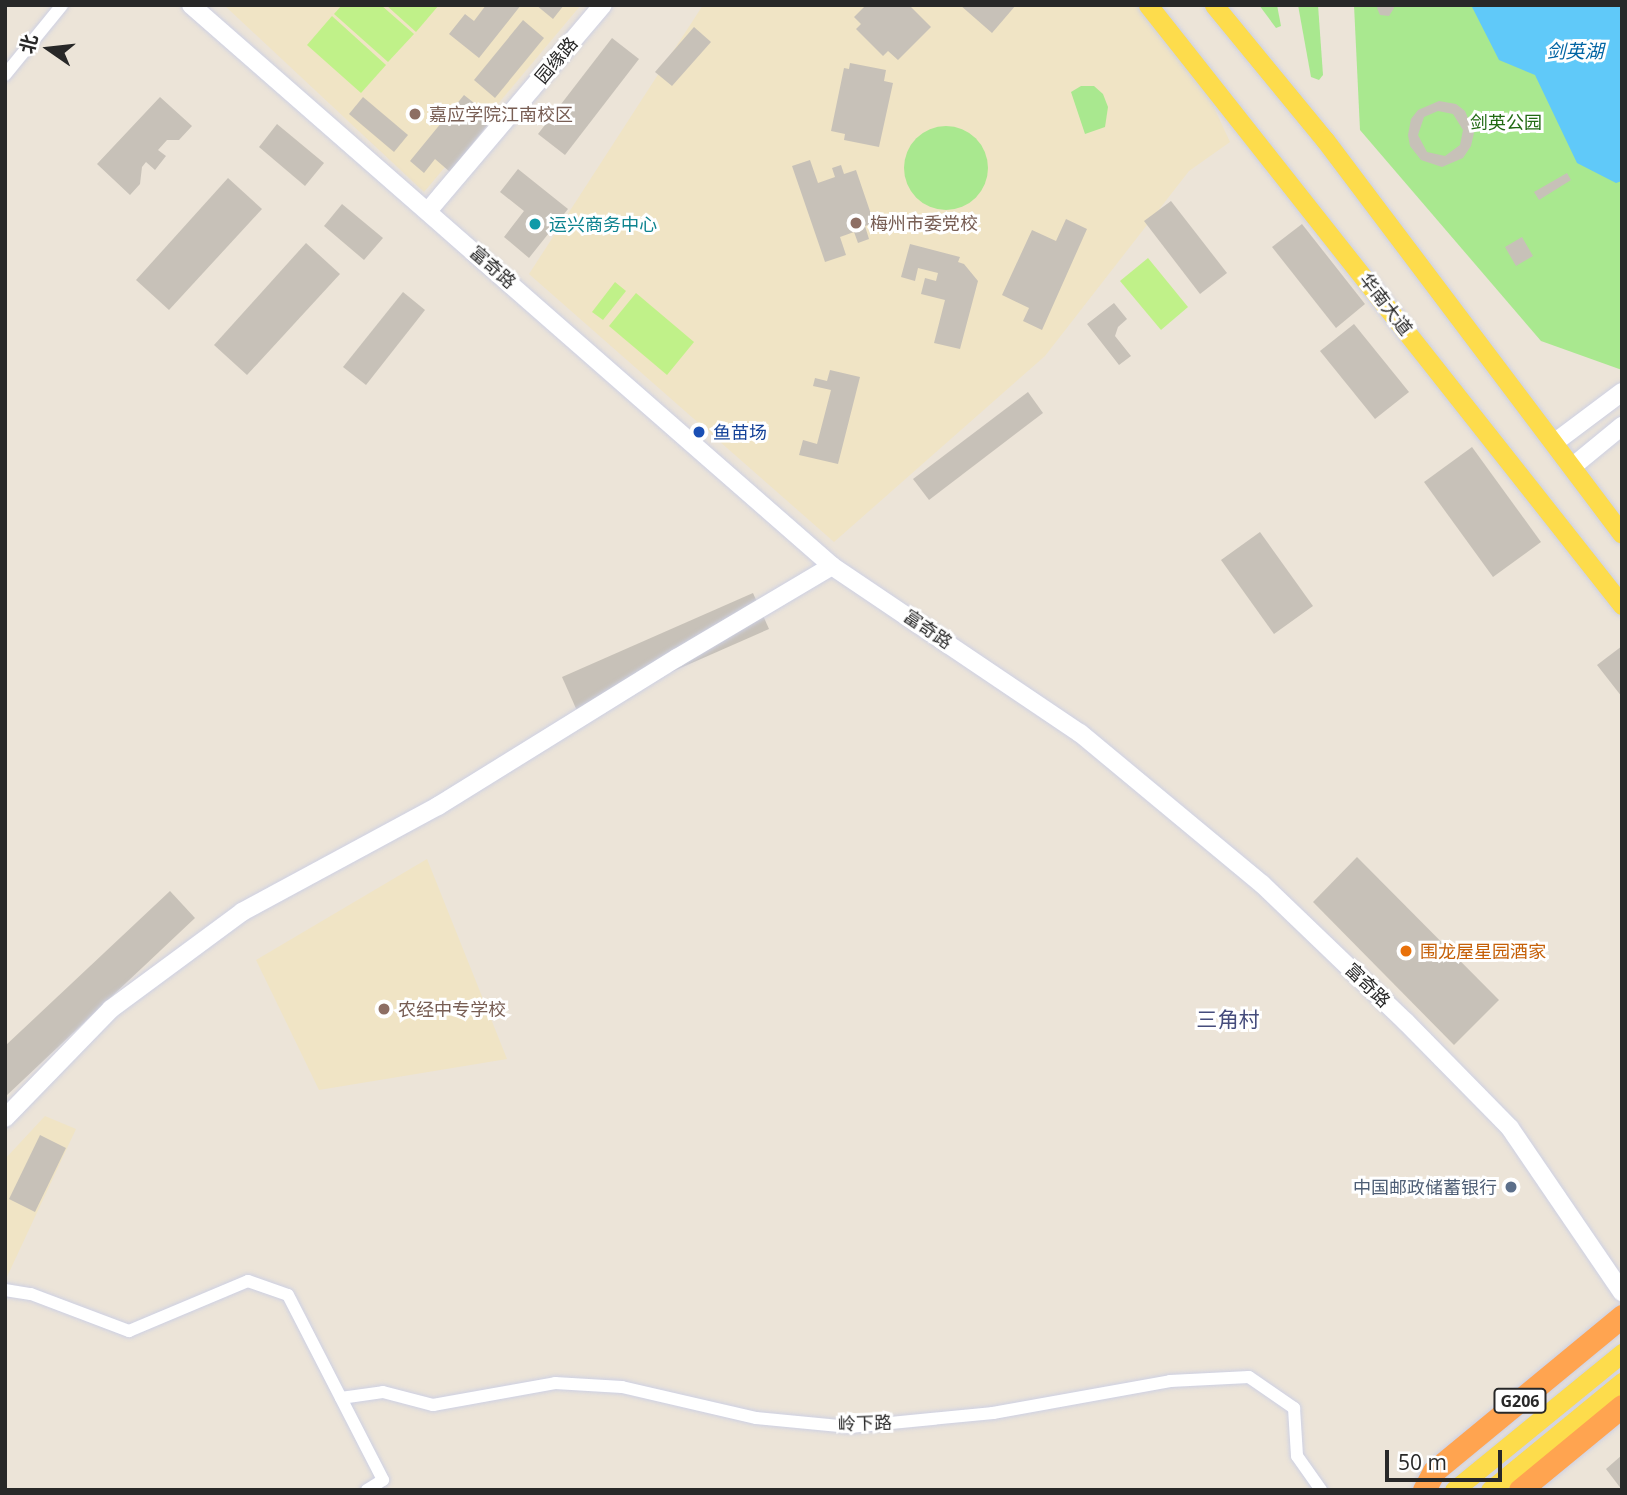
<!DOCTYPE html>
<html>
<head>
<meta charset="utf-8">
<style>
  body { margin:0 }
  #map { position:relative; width:1627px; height:1495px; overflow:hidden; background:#ece4d8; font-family:"Open Sans","Noto Sans SC",sans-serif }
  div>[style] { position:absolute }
  .education>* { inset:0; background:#f0e4c5 }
  .green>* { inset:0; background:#a9e88f }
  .round { border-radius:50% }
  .pitch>* { inset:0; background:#c0f189 }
  .water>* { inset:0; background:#60c9f9 }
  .building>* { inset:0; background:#c7c1b8 }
  .roads { filter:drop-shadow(0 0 2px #cdd0e3) drop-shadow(0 0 2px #cdd0e3) }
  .street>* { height:12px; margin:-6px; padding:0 6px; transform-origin:6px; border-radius:6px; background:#fff }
  .secondary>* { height:18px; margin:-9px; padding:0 9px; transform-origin:9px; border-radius:9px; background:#fff }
  .primary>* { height:19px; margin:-9.5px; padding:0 9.5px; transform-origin:9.5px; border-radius:9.5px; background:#fddc4c }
  .highway>* { height:23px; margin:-11.5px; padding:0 11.5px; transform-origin:11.5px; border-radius:11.5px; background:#ffa450 }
  .dots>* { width:19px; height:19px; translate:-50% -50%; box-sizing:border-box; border:4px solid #fff; border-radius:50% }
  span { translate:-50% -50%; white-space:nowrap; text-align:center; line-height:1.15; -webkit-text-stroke:6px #fff; paint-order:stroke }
  .shield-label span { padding:2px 5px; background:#fff; border:2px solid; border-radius:5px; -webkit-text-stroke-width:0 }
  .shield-label { font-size:16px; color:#282828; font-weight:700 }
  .street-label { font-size:18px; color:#282828 }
  .education-label { font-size:18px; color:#785e54 }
  .left { translate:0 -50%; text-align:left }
  .park-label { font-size:18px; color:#216a13 }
  .culture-label { font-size:18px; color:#0d838f }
  .transit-label { font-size:18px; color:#164399 }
  .food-label { font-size:18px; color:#c56008 }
  .service-label { font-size:18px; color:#4e5e75 }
  .right { translate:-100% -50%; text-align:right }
  .water-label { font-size:19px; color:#0164a3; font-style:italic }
  .quarter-label { font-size:21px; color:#454c7c }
  .frame { position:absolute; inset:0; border:7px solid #282828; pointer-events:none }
  .north { position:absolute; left:14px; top:14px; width:70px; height:70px; -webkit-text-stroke:5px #fff; paint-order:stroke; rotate:284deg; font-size:19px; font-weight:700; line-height:28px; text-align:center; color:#282828 }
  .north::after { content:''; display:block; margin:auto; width:24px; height:32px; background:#282828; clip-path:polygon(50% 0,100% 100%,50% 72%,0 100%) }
  .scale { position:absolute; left:1385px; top:1450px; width:117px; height:32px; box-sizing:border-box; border:4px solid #282828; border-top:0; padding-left:9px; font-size:21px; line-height:24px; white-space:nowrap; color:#282828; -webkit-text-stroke:5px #fff; paint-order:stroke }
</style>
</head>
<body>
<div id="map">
  <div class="education">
    <i style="clip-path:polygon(224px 5px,581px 5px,424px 192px)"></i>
    <i style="clip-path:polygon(703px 5px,1147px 5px,1184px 43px,1230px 142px,1189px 171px,1045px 356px,834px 542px,529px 274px)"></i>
    <i style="clip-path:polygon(427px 859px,507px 1059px,319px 1090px,256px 960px)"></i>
    <i style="clip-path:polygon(45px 1116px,76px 1129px,5px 1281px,5px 1159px)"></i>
  </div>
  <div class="green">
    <i style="clip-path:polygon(1259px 5px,1277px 5px,1281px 26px,1276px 28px)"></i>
    <i style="clip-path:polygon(1298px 5px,1318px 5px,1323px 75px,1319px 80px,1311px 77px)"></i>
    <i style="clip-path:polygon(1354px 5px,1622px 5px,1622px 370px,1541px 341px,1360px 130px)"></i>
    <i style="clip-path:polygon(1081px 86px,1094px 86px,1103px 94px,1108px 107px,1105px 127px,1085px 134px,1071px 92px)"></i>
    <i class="round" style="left:904px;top:126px;width:84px;height:84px"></i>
  </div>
  <div class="pitch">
    <i style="clip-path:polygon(342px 5px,381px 5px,414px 34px,388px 62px,334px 14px)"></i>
    <i style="clip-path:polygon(386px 5px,439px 5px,416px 32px)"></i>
    <i style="clip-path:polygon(332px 16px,386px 65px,361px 93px,307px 45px)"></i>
    <i style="clip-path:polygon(1148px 258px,1188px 307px,1161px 330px,1120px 281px)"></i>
    <i style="clip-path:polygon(615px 282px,626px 291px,603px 320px,592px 312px)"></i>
    <i style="clip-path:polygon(636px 293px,694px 342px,667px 375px,609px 326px)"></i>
  </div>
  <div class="water">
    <i style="clip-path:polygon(1471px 5px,1622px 5px,1622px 181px,1616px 183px,1577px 163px,1535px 75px,1499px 60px)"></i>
  </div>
  <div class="building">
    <i style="clip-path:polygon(486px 5px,521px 5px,479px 58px,449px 34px,465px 14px,474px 21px)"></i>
    <i style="clip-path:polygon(536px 5px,564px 5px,553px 19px)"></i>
    <i style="clip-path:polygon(866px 5px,909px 5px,931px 27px,898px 60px,888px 51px,883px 56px,856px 29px,861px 24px,854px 17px)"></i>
    <i style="clip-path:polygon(960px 5px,1016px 5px,992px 33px)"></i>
    <i style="clip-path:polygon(1379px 5px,1393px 5px,1394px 8px,1389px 16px,1380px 15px,1377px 8px)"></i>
    <i style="clip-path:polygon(523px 20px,544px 38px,495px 98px,474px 80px)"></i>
    <i style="clip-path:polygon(694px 27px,711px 42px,672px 86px,655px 72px)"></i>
    <i style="clip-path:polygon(612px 38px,639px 59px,565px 155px,538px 134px)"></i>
    <i style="clip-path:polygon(850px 63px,886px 70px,884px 81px,893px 83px,879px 147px,844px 140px,845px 134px,831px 131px,844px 68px,849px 69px)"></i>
    <i style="clip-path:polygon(464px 95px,493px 118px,450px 172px,435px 159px,424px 173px,410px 161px)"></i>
    <i style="clip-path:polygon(160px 97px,192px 126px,179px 140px,167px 140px,158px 150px,166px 156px,155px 170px,146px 162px,142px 167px,140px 184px,130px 195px,97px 164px)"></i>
    <i style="clip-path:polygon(363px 97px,408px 135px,394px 152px,349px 114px)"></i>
    <i style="clip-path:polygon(evenodd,1439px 101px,1456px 104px,1465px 111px,1474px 133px,1471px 146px,1463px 158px,1442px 167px,1421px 160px,1410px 146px,1408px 135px,1411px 119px,1418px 110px,1439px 101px,1438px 111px,1453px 114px,1463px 130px,1460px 145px,1445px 156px,1427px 152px,1418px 135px,1424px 117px,1438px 111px)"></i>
    <i style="clip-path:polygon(277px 124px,324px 163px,305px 186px,259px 147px)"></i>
    <i style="clip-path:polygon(810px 160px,818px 183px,835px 177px,832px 168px,841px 165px,844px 174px,856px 170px,874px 223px,865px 226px,869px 239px,858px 243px,854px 232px,840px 237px,846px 255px,825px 262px,792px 166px)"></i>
    <i style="clip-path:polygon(518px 169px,568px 209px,529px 258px,504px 237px,524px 211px,500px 192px)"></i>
    <i style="clip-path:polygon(1567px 173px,1571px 180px,1539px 200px,1534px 192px)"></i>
    <i style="clip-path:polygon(228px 178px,262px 209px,169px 310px,136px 280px)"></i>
    <i style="clip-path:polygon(1171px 201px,1227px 273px,1200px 294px,1144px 221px)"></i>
    <i style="clip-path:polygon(342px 204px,383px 238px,364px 260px,324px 226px)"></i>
    <i style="clip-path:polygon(1066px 219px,1087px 229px,1042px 330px,1023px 321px,1029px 308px,1002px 295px,1032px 230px,1056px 241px)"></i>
    <i style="clip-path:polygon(1302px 224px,1365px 304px,1336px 328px,1272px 247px)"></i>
    <i style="clip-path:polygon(1522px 237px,1533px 256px,1516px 266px,1505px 247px)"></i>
    <i style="clip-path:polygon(306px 243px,340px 274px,247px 375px,214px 345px)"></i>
    <i style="clip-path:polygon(910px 244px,960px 257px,958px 262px,964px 264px,978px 281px,960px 349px,934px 343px,945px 300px,921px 294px,925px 278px,936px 281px,938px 273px,918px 268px,915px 281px,901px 277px)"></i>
    <i style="clip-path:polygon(403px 292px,425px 310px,366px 385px,343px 367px)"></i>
    <i style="clip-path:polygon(1114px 303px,1127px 319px,1118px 327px,1115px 336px,1131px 356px,1119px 365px,1087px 324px)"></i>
    <i style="clip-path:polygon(1354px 324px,1409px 392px,1375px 419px,1320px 351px)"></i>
    <i style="clip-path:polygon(830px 370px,860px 377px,838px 464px,799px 455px,803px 440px,817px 444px,831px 390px,813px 386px,815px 378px,827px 381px)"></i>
    <i style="clip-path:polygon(1028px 392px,1043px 413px,929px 500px,913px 479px)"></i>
    <i style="clip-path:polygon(1472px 447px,1541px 542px,1493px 577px,1424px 482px)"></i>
    <i style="clip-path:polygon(1260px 532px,1313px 606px,1274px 634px,1221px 560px)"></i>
    <i style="clip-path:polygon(753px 593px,769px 629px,578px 713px,562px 677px)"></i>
    <i style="clip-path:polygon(1622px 646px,1622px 697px,1597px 665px)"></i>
    <i style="clip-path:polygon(1357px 857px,1499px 1000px,1454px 1045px,1313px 902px)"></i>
    <i style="clip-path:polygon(170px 891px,195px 918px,5px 1097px,5px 1046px)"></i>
    <i style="clip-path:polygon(40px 1135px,66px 1148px,35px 1212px,9px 1199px)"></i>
    <i style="clip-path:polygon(1622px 1455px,1622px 1490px,1606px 1469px)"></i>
  </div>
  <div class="roads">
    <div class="street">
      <i style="left:5px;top:75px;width:90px;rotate:-50.8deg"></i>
      <i style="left:5px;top:1290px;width:26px;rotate:9deg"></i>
      <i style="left:31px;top:1294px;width:105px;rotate:20.7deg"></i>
      <i style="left:129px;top:1331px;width:129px;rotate:-22.8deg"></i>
      <i style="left:248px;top:1281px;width:42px;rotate:19.3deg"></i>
      <i style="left:288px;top:1295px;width:208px;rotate:62.8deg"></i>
      <i style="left:383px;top:1480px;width:19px;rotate:148deg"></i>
      <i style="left:341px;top:1398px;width:42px;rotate:-8.1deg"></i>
      <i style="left:383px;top:1392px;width:52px;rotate:14.6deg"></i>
      <i style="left:433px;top:1405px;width:124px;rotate:-10.2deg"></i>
      <i style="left:555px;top:1383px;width:67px;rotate:3.4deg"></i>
      <i style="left:622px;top:1387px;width:138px;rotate:13deg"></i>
      <i style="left:756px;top:1418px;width:94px;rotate:5.5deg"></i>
      <i style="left:850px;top:1427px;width:144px;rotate:-5.6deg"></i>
      <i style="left:993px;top:1413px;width:180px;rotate:-10.2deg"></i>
      <i style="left:1170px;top:1381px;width:79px;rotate:-2.9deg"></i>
      <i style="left:1249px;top:1377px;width:55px;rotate:34.6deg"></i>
      <i style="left:1294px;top:1408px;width:48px;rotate:86.4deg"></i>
      <i style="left:1297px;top:1456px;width:42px;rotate:54.8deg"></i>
    </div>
    <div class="secondary">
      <i style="left:191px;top:5px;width:852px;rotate:41.19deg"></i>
      <i style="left:832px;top:566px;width:299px;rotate:34deg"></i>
      <i style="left:1080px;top:733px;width:236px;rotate:39.7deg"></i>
      <i style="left:1262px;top:884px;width:199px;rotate:43.8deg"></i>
      <i style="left:1406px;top:1022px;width:148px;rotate:45.5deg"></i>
      <i style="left:1510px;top:1128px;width:199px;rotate:55.7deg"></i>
      <i style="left:428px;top:211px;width:270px;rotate:-49.7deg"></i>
      <i style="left:1554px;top:443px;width:85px;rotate:-36.9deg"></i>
      <i style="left:1572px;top:467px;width:65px;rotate:-39.4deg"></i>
      <i style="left:5px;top:1118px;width:152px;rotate:-45.8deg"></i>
      <i style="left:111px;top:1009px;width:163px;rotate:-36.5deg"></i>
      <i style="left:242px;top:912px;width:223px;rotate:-28.4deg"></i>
      <i style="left:438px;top:806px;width:281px;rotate:-31.8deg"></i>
      <i style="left:677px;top:658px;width:180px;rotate:-30.7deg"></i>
    </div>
    <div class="primary">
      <i style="left:1148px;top:5px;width:765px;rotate:51.69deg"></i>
      <i style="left:1214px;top:5px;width:175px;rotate:50.6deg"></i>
      <i style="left:1325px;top:140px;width:493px;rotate:53deg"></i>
      <i style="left:1454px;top:1490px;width:217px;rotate:-39.2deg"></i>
      <i style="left:1490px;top:1490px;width:171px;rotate:-39.3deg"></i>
    </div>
    <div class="highway">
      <i style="left:1424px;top:1490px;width:21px;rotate:-62deg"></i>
      <i style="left:1434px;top:1471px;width:244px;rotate:-39.5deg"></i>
      <i style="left:1520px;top:1490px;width:132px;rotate:-39.5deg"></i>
    </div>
  </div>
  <div class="dots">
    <i style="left:415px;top:114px;background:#8d6e63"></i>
    <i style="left:856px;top:223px;background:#8d6e63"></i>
    <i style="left:535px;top:224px;background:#0f9aa8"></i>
    <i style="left:699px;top:432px;background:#1a4fb4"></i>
    <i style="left:1406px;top:951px;background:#e8710a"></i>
    <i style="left:384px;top:1009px;background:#8d6e63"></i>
    <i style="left:1511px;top:1187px;background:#5c6f8a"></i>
  </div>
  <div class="shield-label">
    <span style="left:1520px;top:1401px">G206</span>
  </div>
  <div class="street-label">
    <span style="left:556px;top:60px;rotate:-50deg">园缘路</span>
    <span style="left:493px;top:267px;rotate:41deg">富奇路</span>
    <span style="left:1386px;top:304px;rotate:52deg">华南大道</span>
    <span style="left:928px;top:629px;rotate:34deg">富奇路</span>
    <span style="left:1368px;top:985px;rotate:44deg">富奇路</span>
    <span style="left:865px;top:1423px;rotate:-2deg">岭下路</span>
  </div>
  <div class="education-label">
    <span class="left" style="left:429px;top:114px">嘉应学院江南校区</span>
    <span class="left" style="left:870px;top:223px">梅州市委党校</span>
    <span class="left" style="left:398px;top:1009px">农经中专学校</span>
  </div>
  <div class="park-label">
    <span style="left:1506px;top:122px">剑英公园</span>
  </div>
  <div class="culture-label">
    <span class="left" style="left:549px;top:224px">运兴商务中心</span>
  </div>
  <div class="transit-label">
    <span class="left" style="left:713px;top:432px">鱼苗场</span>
  </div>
  <div class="food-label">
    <span class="left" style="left:1420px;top:951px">围龙屋星园酒家</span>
  </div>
  <div class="service-label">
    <span class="right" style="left:1497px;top:1187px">中国邮政储蓄银行</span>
  </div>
  <div class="water-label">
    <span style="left:1575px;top:52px">剑英湖</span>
  </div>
  <div class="quarter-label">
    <span style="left:1228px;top:1019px">三角村</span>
  </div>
  <div class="frame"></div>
  <div class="north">北</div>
  <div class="scale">50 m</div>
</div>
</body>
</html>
